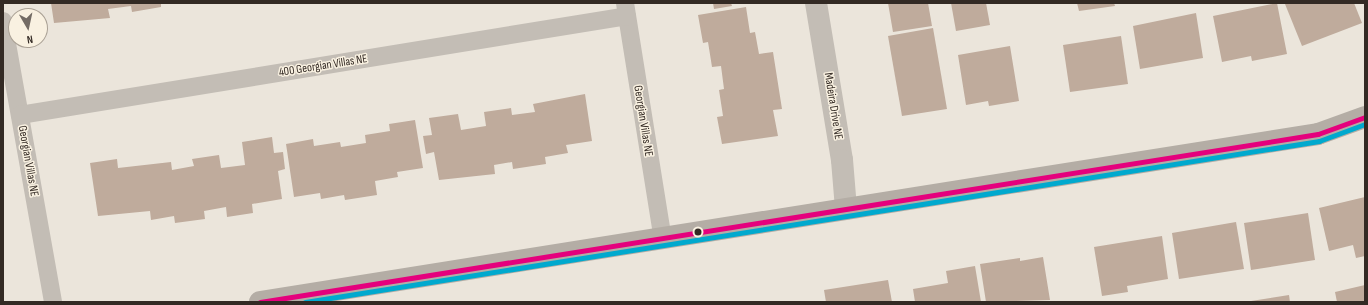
<!DOCTYPE html>
<html>
<head>
<meta charset="utf-8">
<style>
  body { margin:0 }
  #map { position:relative; width:1368px; height:305px; overflow:hidden; background:#ebe5db; font-family:"Sofia Sans Condensed",sans-serif }
  div>[style] { position:absolute }
  .building>* { inset:0; background:#bfab9c }
  .lane>* { height:18px; margin:-9px; padding:0 9px; transform-origin:9px; border-radius:9px; background:#c3bdb5 }
  .street>* { height:22px; margin:-11px; padding:0 11px; transform-origin:11px; border-radius:11px; background:#c3bdb5 }
  .secondary>* { height:22px; margin:-11px; padding:0 11px; transform-origin:11px; border-radius:11px; background:#b4ada5 }
  .bus-1>* { height:5px; margin:-2.5px; padding:0 2.5px; transform-origin:2.5px; border-radius:2.5px; background:#e5007d }
  .bus-2>* { height:5px; margin:-2.5px; padding:0 2.5px; transform-origin:2.5px; border-radius:2.5px; background:#00a9ce }
  .dots>* { width:11px; height:11px; translate:-50% -50%; box-sizing:border-box; border:2px solid #f9f1e1; border-radius:50% }
  span { translate:-50% -50%; white-space:nowrap; text-align:center; line-height:1.15; -webkit-text-stroke:3px #f9f1e1; paint-order:stroke }
  .street-label { font-size:12px; color:#332a24 }
  .frame { position:absolute; inset:0; border:4px solid #332a24; pointer-events:none }
  .north { position:absolute; left:8px; top:8px; width:40px; height:40px; box-sizing:border-box; background:#f9f1e1; border:1px solid #aaa195; border-radius:50%; rotate:171deg; font-size:11px; font-weight:700; line-height:16px; text-align:center; color:#332a24 }
  .north::after { content:''; display:block; margin:auto; width:14px; height:18px; background:#736b64; clip-path:polygon(50% 0,100% 100%,50% 72%,0 100%) }
</style>
</head>
<body>
<div id="map">
  <div class="building">
    <i style="clip-path:polygon(51px 3px,161px 3px,161px 7px,132px 12px,131px 6px,108px 9px,110px 18px,54px 23px)"></i>
    <i style="clip-path:polygon(713px 3px,731px 3px,732px 6px,714px 9px)"></i>
    <i style="clip-path:polygon(888px 3px,928px 3px,932px 26px,893px 32px)"></i>
    <i style="clip-path:polygon(951px 3px,986px 3px,990px 25px,956px 31px)"></i>
    <i style="clip-path:polygon(1077px 3px,1114px 3px,1115px 6px,1079px 11px)"></i>
    <i style="clip-path:polygon(1277px 3px,1287px 54px,1252px 61px,1251px 56px,1222px 62px,1213px 16px)"></i>
    <i style="clip-path:polygon(1288px 3px,1354px 3px,1362px 23px,1302px 46px,1285px 4px)"></i>
    <i style="clip-path:polygon(746px 7px,750px 33px,755px 32px,759px 54px,773px 52px,782px 109px,773px 110px,778px 136px,722px 144px,717px 117px,723px 116px,719px 90px,724px 89px,721px 66px,712px 67px,708px 42px,703px 43px,698px 15px)"></i>
    <i style="clip-path:polygon(1196px 13px,1203px 58px,1140px 69px,1133px 26px)"></i>
    <i style="clip-path:polygon(933px 28px,947px 109px,902px 116px,888px 36px)"></i>
    <i style="clip-path:polygon(1121px 36px,1128px 84px,1070px 92px,1063px 45px)"></i>
    <i style="clip-path:polygon(1010px 46px,1019px 101px,989px 106px,988px 101px,966px 105px,958px 55px)"></i>
    <i style="clip-path:polygon(585px 94px,592px 141px,566px 145px,568px 153px,545px 157px,546px 164px,513px 169px,512px 162px,494px 165px,495px 174px,439px 180px,434px 152px,426px 154px,423px 136px,432px 135px,429px 118px,458px 114px,461px 130px,486px 126px,484px 112px,511px 108px,512px 115px,535px 112px,533px 104px)"></i>
    <i style="clip-path:polygon(415px 120px,423px 168px,397px 172px,398px 177px,375px 181px,377px 195px,345px 200px,344px 195px,321px 199px,320px 193px,294px 197px,286px 144px,313px 139px,314px 146px,340px 142px,341px 147px,366px 143px,365px 135px,390px 131px,389px 124px)"></i>
    <i style="clip-path:polygon(272px 137px,274px 153px,283px 152px,285px 169px,278px 171px,282px 199px,252px 204px,253px 213px,227px 217px,226px 207px,204px 211px,205px 219px,175px 223px,174px 216px,151px 220px,150px 211px,98px 216px,90px 163px,117px 159px,118px 168px,171px 162px,172px 170px,194px 166px,192px 159px,219px 155px,221px 168px,245px 165px,242px 142px)"></i>
    <i style="clip-path:polygon(1365px 197px,1365px 256px,1356px 258px,1353px 245px,1329px 251px,1319px 208px)"></i>
    <i style="clip-path:polygon(1308px 213px,1315px 260px,1251px 270px,1244px 223px)"></i>
    <i style="clip-path:polygon(1236px 222px,1244px 269px,1179px 279px,1172px 233px)"></i>
    <i style="clip-path:polygon(1162px 236px,1168px 279px,1127px 286px,1128px 292px,1102px 296px,1094px 247px)"></i>
    <i style="clip-path:polygon(1043px 257px,1050px 300px,986px 302px,980px 264px,1020px 258px,1020px 261px)"></i>
    <i style="clip-path:polygon(975px 266px,981px 302px,915px 302px,913px 289px,948px 283px,946px 271px)"></i>
    <i style="clip-path:polygon(888px 280px,892px 302px,826px 302px,824px 290px)"></i>
    <i style="clip-path:polygon(1365px 285px,1365px 302px,1337px 302px,1335px 292px)"></i>
    <i style="clip-path:polygon(1289px 295px,1290px 302px,1251px 302px,1251px 301px)"></i>
  </div>
  <div class="lane">
    <i style="left:625px;top:3px;width:239px;rotate:80.9deg"></i>
    <i style="left:3px;top:21px;width:285px;rotate:79.9deg"></i>
    <i style="left:20px;top:115px;width:615px;rotate:-9.26deg"></i>
  </div>
  <div class="street">
    <i style="left:816px;top:3px;width:159px;rotate:80.6deg"></i>
    <i style="left:842px;top:160px;width:49px;rotate:85.3deg"></i>
  </div>
  <div class="secondary">
    <i style="left:260px;top:302px;width:1071px;rotate:-9.02deg"></i>
    <i style="left:1318px;top:134px;width:50px;rotate:-19.9deg"></i>
  </div>
  <div class="bus-1">
    <i style="left:260px;top:302px;width:1071px;rotate:-9.02deg"></i>
    <i style="left:1318px;top:134px;width:50px;rotate:-19.9deg"></i>
  </div>
  <div class="bus-2">
    <i style="left:305px;top:302px;width:1027px;rotate:-9.02deg"></i>
    <i style="left:1319px;top:141px;width:49px;rotate:-20.3deg"></i>
  </div>
  <div class="dots">
    <i style="left:698px;top:232px;background:#332a24"></i>
  </div>
  <div class="street-label">
    <span style="left:323px;top:66px;rotate:-9deg">400 Georgian Villas NE</span>
    <span style="left:833px;top:106px;rotate:81deg">Madeira Drive NE</span>
    <span style="left:643px;top:121px;rotate:81deg">Georgian Villas NE</span>
    <span style="left:28px;top:161px;rotate:80deg">Georgian Villas NE</span>
  </div>
  <div class="frame"></div>
  <div class="north">N</div>
</div>
</body>
</html>
